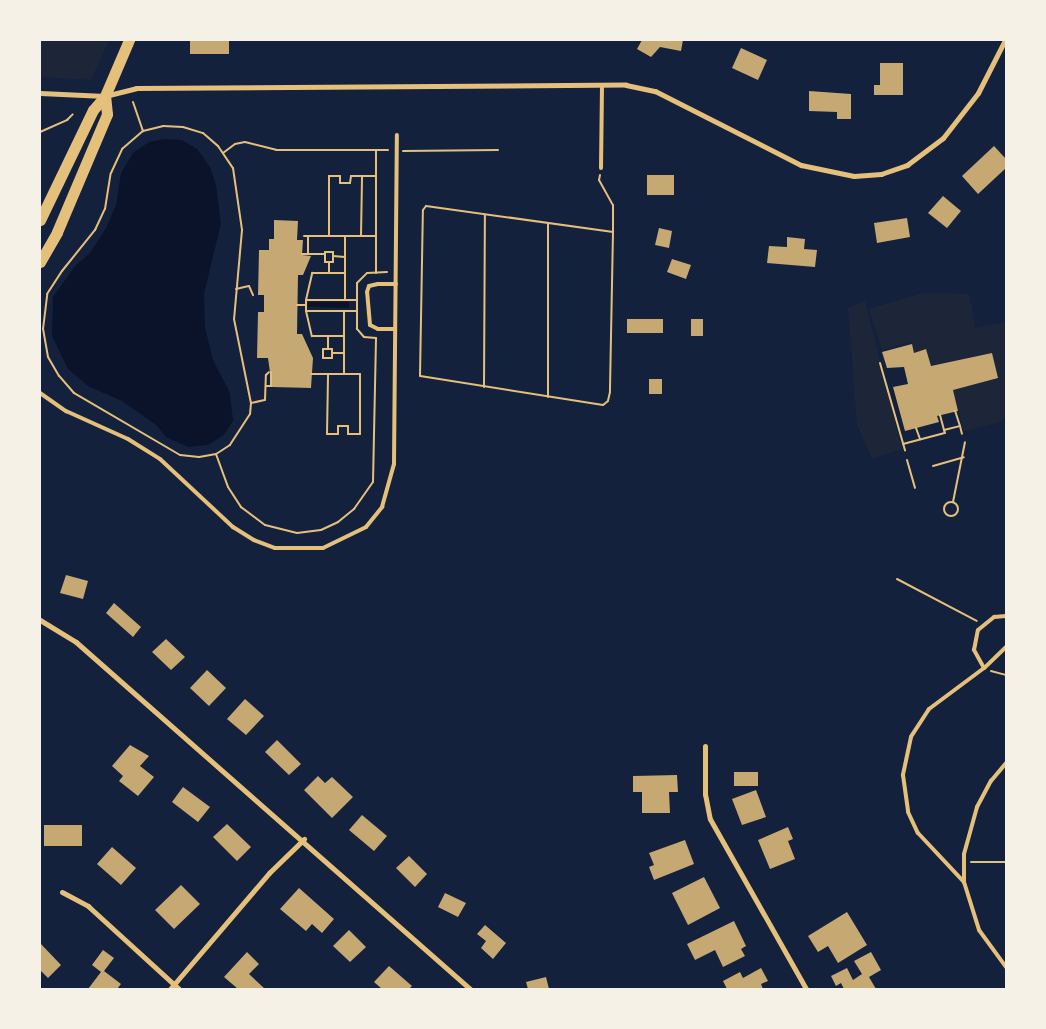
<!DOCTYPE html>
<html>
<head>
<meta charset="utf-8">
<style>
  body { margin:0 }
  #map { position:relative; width:1046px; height:1029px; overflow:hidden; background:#14213d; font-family:"PT Sans",sans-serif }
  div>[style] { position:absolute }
  .green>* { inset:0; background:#1d2539 }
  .water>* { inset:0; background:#0b132b }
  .building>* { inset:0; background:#c6a872 }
  .path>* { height:2px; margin:-1px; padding:0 1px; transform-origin:1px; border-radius:1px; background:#e5c07b }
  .path>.ring { margin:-1px; padding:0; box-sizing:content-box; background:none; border:2px solid #e5c07b; border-radius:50% }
  .service>* { height:4px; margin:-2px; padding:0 2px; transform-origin:2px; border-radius:2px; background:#e5c07b }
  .minor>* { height:5px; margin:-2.5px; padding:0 2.5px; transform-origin:2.5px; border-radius:2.5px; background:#e5c07b }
  .primary>* { height:11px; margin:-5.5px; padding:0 5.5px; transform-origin:5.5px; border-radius:5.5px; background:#e5c07b }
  span { translate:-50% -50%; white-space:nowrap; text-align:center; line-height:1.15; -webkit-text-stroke:4.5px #f6f1e7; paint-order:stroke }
  .frame { position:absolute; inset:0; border:41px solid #f6f1e7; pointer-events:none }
</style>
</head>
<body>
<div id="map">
  <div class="green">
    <i style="clip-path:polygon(40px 40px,109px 40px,91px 80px,40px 77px)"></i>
    <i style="clip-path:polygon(922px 293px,969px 294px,975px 328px,1006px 322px,1006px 415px,1001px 422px,964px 431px,953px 390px,937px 364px,931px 366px,926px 349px,914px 353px,911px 342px,882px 350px,869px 309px)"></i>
    <i style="clip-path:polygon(865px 301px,902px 449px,872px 459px,857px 425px,848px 308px)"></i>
  </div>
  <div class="water">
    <i style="clip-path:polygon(164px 139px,182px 140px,197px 149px,210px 167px,216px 185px,221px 224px,204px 294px,205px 327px,213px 360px,230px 393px,233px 421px,223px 436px,208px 445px,188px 447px,166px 437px,156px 425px,122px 401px,88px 386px,68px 369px,52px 336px,53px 297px,75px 266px,90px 253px,106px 228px,116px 205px,121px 173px,133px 153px,149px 142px)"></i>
    <i style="clip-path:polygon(308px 302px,349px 302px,349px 308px,308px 307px)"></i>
  </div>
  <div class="building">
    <i style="clip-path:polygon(190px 40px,229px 40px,229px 54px,190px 54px)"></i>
    <i style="clip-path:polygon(642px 40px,683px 40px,681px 51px,660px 47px,651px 57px,637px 49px)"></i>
    <i style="clip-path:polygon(741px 48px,767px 60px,758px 80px,732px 68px)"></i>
    <i style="clip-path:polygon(880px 63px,903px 63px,903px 95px,874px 95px,874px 85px,880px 85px)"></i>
    <i style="clip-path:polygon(809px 91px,851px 94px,851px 119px,837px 119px,837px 112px,809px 111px)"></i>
    <i style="clip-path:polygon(994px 146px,1006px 159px,1006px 168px,978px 194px,962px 176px)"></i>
    <i style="clip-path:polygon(647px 175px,674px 175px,674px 195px,647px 195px)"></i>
    <i style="clip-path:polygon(943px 196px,961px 211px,947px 228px,928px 213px)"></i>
    <i style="clip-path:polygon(907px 218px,910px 237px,877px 243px,874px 223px)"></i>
    <i style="clip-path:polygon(274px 220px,298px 221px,297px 240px,303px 240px,302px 255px,311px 256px,303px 275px,298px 275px,297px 334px,302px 334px,313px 358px,311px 388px,272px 387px,268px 358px,257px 358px,258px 312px,264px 312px,264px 295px,258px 295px,259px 250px,269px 250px,269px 239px,274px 239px)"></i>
    <i style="clip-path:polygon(659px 228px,672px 231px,669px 248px,655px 245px)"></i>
    <i style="clip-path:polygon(787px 237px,805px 239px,804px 249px,817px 250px,815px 267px,767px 263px,769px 246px,787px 247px)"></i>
    <i style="clip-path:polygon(672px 259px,691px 265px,686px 279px,667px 272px)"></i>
    <i style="clip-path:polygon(627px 319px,663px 319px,663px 333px,627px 333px)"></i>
    <i style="clip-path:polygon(691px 319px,703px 319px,703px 336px,691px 336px)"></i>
    <i style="clip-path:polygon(912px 344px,914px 353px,926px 349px,931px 366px,992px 353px,998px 378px,953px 390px,958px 411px,937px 416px,939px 422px,905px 431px,893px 387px,908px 384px,904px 367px,887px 368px,882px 352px)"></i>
    <i style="clip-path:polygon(649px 379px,662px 379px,662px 394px,649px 394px)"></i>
    <i style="clip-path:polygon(66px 575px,88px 581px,83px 599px,60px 593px)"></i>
    <i style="clip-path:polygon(114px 603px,141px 627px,133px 637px,106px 613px)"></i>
    <i style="clip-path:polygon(166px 639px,185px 657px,171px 670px,152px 652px)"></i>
    <i style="clip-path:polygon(207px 670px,226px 688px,209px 706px,190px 688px)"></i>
    <i style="clip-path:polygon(245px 699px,264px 716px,246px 735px,227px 719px)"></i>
    <i style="clip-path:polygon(277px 740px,301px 764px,289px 775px,265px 752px)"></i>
    <i style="clip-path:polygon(130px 745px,149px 756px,140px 766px,154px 777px,138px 796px,119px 781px,123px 776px,112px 766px)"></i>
    <i style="clip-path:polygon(734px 772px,758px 772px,758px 786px,734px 786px)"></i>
    <i style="clip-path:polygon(677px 775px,678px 792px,669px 792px,670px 813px,642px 813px,642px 792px,633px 792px,633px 776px)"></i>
    <i style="clip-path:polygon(318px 776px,325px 783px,332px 777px,353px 797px,332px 818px,304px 790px)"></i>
    <i style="clip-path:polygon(183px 787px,210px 807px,198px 822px,172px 802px)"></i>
    <i style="clip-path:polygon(756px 790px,766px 817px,742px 825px,732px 799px)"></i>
    <i style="clip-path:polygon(362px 815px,387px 836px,374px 851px,349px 830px)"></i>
    <i style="clip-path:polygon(227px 824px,251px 847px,237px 861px,213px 837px)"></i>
    <i style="clip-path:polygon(44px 825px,82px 825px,82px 846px,44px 846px)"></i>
    <i style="clip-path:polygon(788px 827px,793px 839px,788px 841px,795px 859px,770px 869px,758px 840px)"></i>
    <i style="clip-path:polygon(685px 840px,694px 864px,654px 880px,649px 867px,654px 865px,649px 853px)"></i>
    <i style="clip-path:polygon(112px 847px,136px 868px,121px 885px,97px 864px)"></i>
    <i style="clip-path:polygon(409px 856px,427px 874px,415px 887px,396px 868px)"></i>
    <i style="clip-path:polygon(704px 877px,720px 908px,688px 925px,672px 893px)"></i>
    <i style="clip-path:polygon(181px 885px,200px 904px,174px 929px,155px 910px)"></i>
    <i style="clip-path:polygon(299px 888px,334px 919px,322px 933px,312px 924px,306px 931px,280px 909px)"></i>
    <i style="clip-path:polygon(445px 893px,466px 903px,458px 917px,438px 907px)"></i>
    <i style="clip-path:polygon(847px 912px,867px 945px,838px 963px,828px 946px,818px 952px,808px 936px)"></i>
    <i style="clip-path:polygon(734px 921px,746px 946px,741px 949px,745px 956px,723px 967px,715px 950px,695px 960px,687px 944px)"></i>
    <i style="clip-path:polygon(485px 925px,506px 943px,493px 959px,481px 948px,486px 941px,477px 934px)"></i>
    <i style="clip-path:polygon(349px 930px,366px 947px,350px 962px,333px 946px)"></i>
    <i style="clip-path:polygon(40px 943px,61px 965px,48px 978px,40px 970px)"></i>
    <i style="clip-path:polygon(103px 950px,114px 958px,104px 971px,121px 984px,117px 989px,88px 989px,101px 972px,92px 965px)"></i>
    <i style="clip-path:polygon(247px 952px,259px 964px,249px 974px,265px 989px,238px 989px,224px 977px)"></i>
    <i style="clip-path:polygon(871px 952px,881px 970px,869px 977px,876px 989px,844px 989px,841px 983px,836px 986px,831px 976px,847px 968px,853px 980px,862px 974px,854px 961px)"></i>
    <i style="clip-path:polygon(389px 966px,412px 986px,409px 989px,382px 989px,374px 982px)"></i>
    <i style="clip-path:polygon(761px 968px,768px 981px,761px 984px,763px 989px,727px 989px,723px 981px,740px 972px,743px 978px)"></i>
    <i style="clip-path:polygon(546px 977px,549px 989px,528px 989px,526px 982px)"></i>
  </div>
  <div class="path">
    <i style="left:133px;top:102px;width:31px;rotate:71deg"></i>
    <i style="left:163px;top:126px;width:20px;rotate:3deg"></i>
    <i style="left:183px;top:127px;width:21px;rotate:17deg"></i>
    <i style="left:203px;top:133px;width:20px;rotate:41deg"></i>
    <i style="left:218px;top:146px;width:27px;rotate:56deg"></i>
    <i style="left:233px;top:168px;width:63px;rotate:81.7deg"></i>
    <i style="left:242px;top:230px;width:89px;rotate:95.1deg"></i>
    <i style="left:234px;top:319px;width:86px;rotate:78.6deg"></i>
    <i style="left:251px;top:403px;width:11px;rotate:95deg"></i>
    <i style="left:250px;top:414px;width:37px;rotate:123deg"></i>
    <i style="left:230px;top:445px;width:17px;rotate:147deg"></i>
    <i style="left:216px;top:454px;width:17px;rotate:170deg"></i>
    <i style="left:199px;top:457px;width:19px;rotate:-174deg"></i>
    <i style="left:180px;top:455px;width:123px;rotate:-149.7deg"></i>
    <i style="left:74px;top:393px;width:23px;rotate:-131deg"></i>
    <i style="left:59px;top:376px;width:22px;rotate:-120deg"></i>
    <i style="left:48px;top:357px;width:28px;rotate:-100deg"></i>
    <i style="left:43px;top:329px;width:35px;rotate:-83deg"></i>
    <i style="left:47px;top:294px;width:27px;rotate:-57deg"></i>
    <i style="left:62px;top:271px;width:53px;rotate:-51.2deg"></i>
    <i style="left:95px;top:230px;width:23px;rotate:-65deg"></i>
    <i style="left:105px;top:209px;width:36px;rotate:-81deg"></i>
    <i style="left:111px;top:173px;width:26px;rotate:-65deg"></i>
    <i style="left:122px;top:149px;width:28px;rotate:-41deg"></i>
    <i style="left:143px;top:131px;width:21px;rotate:-14deg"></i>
    <i style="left:40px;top:132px;width:30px;rotate:-24deg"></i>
    <i style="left:67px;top:120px;width:8px;rotate:-45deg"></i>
    <i style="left:403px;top:151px;width:95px;rotate:-0.6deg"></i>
    <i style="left:223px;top:153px;width:15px;rotate:-37deg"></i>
    <i style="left:235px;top:144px;width:10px;rotate:-11deg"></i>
    <i style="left:245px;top:142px;width:32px;rotate:14deg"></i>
    <i style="left:276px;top:150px;width:112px"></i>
    <i style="left:600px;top:175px;width:5px;rotate:101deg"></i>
    <i style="left:599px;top:180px;width:29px;rotate:61deg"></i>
    <i style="left:613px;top:205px;width:27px;rotate:90deg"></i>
    <i style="left:613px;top:232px;width:160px;rotate:91.1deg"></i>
    <i style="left:610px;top:392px;width:9px;rotate:103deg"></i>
    <i style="left:608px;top:401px;width:6px;rotate:141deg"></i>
    <i style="left:603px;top:405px;width:185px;rotate:-171deg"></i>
    <i style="left:420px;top:376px;width:166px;rotate:-89deg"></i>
    <i style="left:423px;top:210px;width:5px;rotate:-53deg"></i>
    <i style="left:426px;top:206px;width:189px;rotate:7.9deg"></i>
    <i style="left:548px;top:224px;width:173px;rotate:90deg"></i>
    <i style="left:304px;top:236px;width:72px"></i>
    <i style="left:308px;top:236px;width:18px;rotate:90deg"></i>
    <i style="left:308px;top:254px;width:17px"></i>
    <i style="left:329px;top:236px;width:60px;rotate:-90deg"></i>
    <i style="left:329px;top:176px;width:11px"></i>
    <i style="left:340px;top:176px;width:7px;rotate:90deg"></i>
    <i style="left:340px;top:183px;width:10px"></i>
    <i style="left:350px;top:183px;width:7px;rotate:-82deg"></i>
    <i style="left:351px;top:176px;width:11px"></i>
    <i style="left:361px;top:236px;width:60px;rotate:-89deg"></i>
    <i style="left:362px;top:176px;width:14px"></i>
    <i style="left:325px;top:252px;width:8px"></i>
    <i style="left:333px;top:252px;width:10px;rotate:90deg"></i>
    <i style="left:333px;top:262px;width:8px;rotate:180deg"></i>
    <i style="left:325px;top:262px;width:10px;rotate:-90deg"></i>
    <i style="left:302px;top:254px;width:6px"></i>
    <i style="left:333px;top:256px;width:12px;rotate:5deg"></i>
    <i style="left:329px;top:262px;width:11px;rotate:90deg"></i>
    <i style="left:345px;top:273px;width:37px;rotate:-90deg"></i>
    <i style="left:376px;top:273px;width:122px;rotate:-90deg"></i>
    <i style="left:236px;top:289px;width:13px;rotate:-13deg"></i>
    <i style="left:249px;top:286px;width:10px;rotate:66deg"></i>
    <i style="left:306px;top:300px;width:28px;rotate:-77deg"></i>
    <i style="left:312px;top:273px;width:33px"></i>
    <i style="left:345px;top:273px;width:27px;rotate:90deg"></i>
    <i style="left:357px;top:300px;width:51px;rotate:180deg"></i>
    <i style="left:306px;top:300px;width:11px;rotate:90deg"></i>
    <i style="left:306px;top:311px;width:51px"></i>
    <i style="left:297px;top:305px;width:9px"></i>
    <i style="left:306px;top:311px;width:26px;rotate:77deg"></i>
    <i style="left:312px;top:336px;width:32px"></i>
    <i style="left:344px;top:336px;width:25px;rotate:-90deg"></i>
    <i style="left:328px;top:336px;width:13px;rotate:90deg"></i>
    <i style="left:376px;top:338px;width:12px;rotate:-175deg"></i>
    <i style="left:364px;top:337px;width:11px;rotate:-131deg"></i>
    <i style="left:357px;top:329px;width:46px;rotate:-90deg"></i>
    <i style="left:357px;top:283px;width:14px;rotate:-45deg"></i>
    <i style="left:367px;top:273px;width:20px;rotate:-3deg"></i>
    <i style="left:323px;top:349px;width:9px"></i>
    <i style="left:332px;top:349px;width:9px;rotate:90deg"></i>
    <i style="left:332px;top:358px;width:9px;rotate:180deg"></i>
    <i style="left:323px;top:358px;width:9px;rotate:-90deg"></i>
    <i style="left:332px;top:353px;width:12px"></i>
    <i style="left:880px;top:363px;width:91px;rotate:74deg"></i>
    <i style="left:311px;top:374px;width:49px"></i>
    <i style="left:360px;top:374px;width:60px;rotate:90deg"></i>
    <i style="left:360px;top:434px;width:12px;rotate:180deg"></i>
    <i style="left:348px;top:434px;width:8px;rotate:-90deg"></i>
    <i style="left:348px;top:426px;width:10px;rotate:180deg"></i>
    <i style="left:338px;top:426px;width:8px;rotate:90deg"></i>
    <i style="left:338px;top:434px;width:11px;rotate:180deg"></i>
    <i style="left:327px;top:434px;width:60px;rotate:-89deg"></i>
    <i style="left:344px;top:374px;width:38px;rotate:-90deg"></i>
    <i style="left:266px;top:386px;width:5px"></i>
    <i style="left:271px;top:386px;width:14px;rotate:-90deg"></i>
    <i style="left:484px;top:387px;width:172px;rotate:-89.7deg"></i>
    <i style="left:251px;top:403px;width:14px;rotate:-12deg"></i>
    <i style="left:265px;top:400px;width:25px;rotate:-88deg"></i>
    <i style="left:266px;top:375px;width:4px;rotate:-45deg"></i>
    <i style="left:940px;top:415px;width:16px;rotate:75deg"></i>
    <i style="left:944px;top:430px;width:16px;rotate:-14deg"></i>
    <i style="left:960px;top:426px;width:16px;rotate:-108deg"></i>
    <i style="left:960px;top:426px;width:8px;rotate:76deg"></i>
    <i style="left:916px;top:428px;width:12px;rotate:70deg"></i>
    <i style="left:903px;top:444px;width:43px;rotate:-14.7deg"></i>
    <i style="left:945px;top:433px;width:3px;rotate:-108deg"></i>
    <i style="left:216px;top:454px;width:35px;rotate:70deg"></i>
    <i style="left:228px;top:487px;width:24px;rotate:57deg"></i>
    <i style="left:241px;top:507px;width:30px;rotate:37deg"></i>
    <i style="left:265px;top:525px;width:33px;rotate:14deg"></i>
    <i style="left:297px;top:533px;width:24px;rotate:-7deg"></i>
    <i style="left:321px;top:530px;width:19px;rotate:-25deg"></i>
    <i style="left:338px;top:522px;width:21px;rotate:-39deg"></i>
    <i style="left:354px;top:509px;width:33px;rotate:-55deg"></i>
    <i style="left:373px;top:482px;width:144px;rotate:-88.8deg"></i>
    <i style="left:907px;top:460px;width:29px;rotate:74deg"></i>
    <i style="left:933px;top:466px;width:32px;rotate:-16deg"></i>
    <i class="ring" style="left:944px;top:502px;width:12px;height:12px"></i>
    <i style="left:953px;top:502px;width:61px;rotate:-78.7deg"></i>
    <i style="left:897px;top:579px;width:90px;rotate:27.7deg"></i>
    <i style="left:991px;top:671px;width:16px;rotate:15deg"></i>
    <i style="left:971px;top:862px;width:35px"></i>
  </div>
  <div class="service">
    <i style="left:601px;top:168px;width:83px;rotate:-89.3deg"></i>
    <i style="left:395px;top:329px;width:17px;rotate:180deg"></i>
    <i style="left:378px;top:329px;width:9px;rotate:-153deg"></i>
    <i style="left:370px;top:325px;width:33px;rotate:-95deg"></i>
    <i style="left:367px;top:292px;width:6px;rotate:-72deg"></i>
    <i style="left:369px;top:286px;width:9px;rotate:-13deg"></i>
    <i style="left:378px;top:284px;width:18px"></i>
    <i style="left:40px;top:393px;width:32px;rotate:35deg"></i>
    <i style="left:66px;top:411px;width:68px;rotate:24.3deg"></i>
    <i style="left:128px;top:439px;width:38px;rotate:32deg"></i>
    <i style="left:160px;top:459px;width:100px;rotate:43deg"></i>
    <i style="left:233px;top:527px;width:25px;rotate:32deg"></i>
    <i style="left:254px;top:540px;width:22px;rotate:21deg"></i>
    <i style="left:275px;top:548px;width:48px"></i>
    <i style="left:323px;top:548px;width:48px;rotate:-26deg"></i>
    <i style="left:366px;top:527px;width:26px;rotate:-51deg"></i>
    <i style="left:382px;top:507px;width:45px;rotate:-74.4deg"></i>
    <i style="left:394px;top:464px;width:329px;rotate:-89.5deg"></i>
    <i style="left:1006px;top:647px;width:30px;rotate:136deg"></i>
    <i style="left:984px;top:668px;width:69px;rotate:143.3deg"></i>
    <i style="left:929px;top:709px;width:33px;rotate:123deg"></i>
    <i style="left:911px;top:737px;width:39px;rotate:102deg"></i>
    <i style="left:903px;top:775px;width:37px;rotate:82deg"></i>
    <i style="left:908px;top:812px;width:23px;rotate:65deg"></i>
    <i style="left:918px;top:833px;width:67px;rotate:46.8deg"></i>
    <i style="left:964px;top:882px;width:50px;rotate:72.6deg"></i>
    <i style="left:979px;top:930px;width:46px;rotate:53.9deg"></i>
    <i style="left:984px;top:668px;width:21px;rotate:-119deg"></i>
    <i style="left:974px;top:650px;width:20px;rotate:-79deg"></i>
    <i style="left:978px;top:630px;width:21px;rotate:-39deg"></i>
    <i style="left:994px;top:617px;width:12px;rotate:-5deg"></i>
    <i style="left:964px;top:882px;width:28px;rotate:-90deg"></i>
    <i style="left:964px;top:854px;width:49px;rotate:-74.5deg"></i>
    <i style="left:977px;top:807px;width:30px;rotate:-62deg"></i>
    <i style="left:991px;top:781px;width:23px;rotate:-50deg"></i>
  </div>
  <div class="minor">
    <i style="left:40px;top:93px;width:65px;rotate:2.6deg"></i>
    <i style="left:105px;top:96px;width:32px;rotate:-14deg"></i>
    <i style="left:136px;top:88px;width:490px;rotate:-0.4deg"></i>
    <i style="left:626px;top:85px;width:30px;rotate:12deg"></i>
    <i style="left:655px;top:91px;width:164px;rotate:26.9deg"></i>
    <i style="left:801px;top:165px;width:54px;rotate:11.7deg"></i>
    <i style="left:854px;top:176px;width:27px;rotate:-4deg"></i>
    <i style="left:881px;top:174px;width:28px;rotate:-19deg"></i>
    <i style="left:907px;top:165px;width:45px;rotate:-36.9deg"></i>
    <i style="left:943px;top:138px;width:57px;rotate:-52.1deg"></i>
    <i style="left:978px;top:93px;width:59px;rotate:-63deg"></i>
    <i style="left:40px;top:620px;width:42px;rotate:31.4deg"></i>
    <i style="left:76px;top:642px;width:525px;rotate:41.37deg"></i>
    <i style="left:705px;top:746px;width:48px;rotate:90deg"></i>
    <i style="left:705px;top:794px;width:25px;rotate:79deg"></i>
    <i style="left:710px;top:819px;width:195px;rotate:60.5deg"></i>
    <i style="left:62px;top:892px;width:30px;rotate:28deg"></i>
    <i style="left:88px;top:906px;width:123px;rotate:42.4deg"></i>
    <i style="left:170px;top:989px;width:153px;rotate:-49.5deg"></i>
    <i style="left:269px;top:873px;width:49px;rotate:-44.2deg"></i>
  </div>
  <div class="primary">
    <i style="left:40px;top:220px;width:122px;rotate:-64.3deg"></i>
    <i style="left:93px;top:110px;width:18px;rotate:-49deg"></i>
    <i style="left:105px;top:96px;width:61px;rotate:-66.8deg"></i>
    <i style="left:40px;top:262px;width:34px;rotate:-60deg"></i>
    <i style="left:57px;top:232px;width:128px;rotate:-67deg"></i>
    <i style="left:107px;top:114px;width:18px;rotate:-96deg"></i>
  </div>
  <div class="frame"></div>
</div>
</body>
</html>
